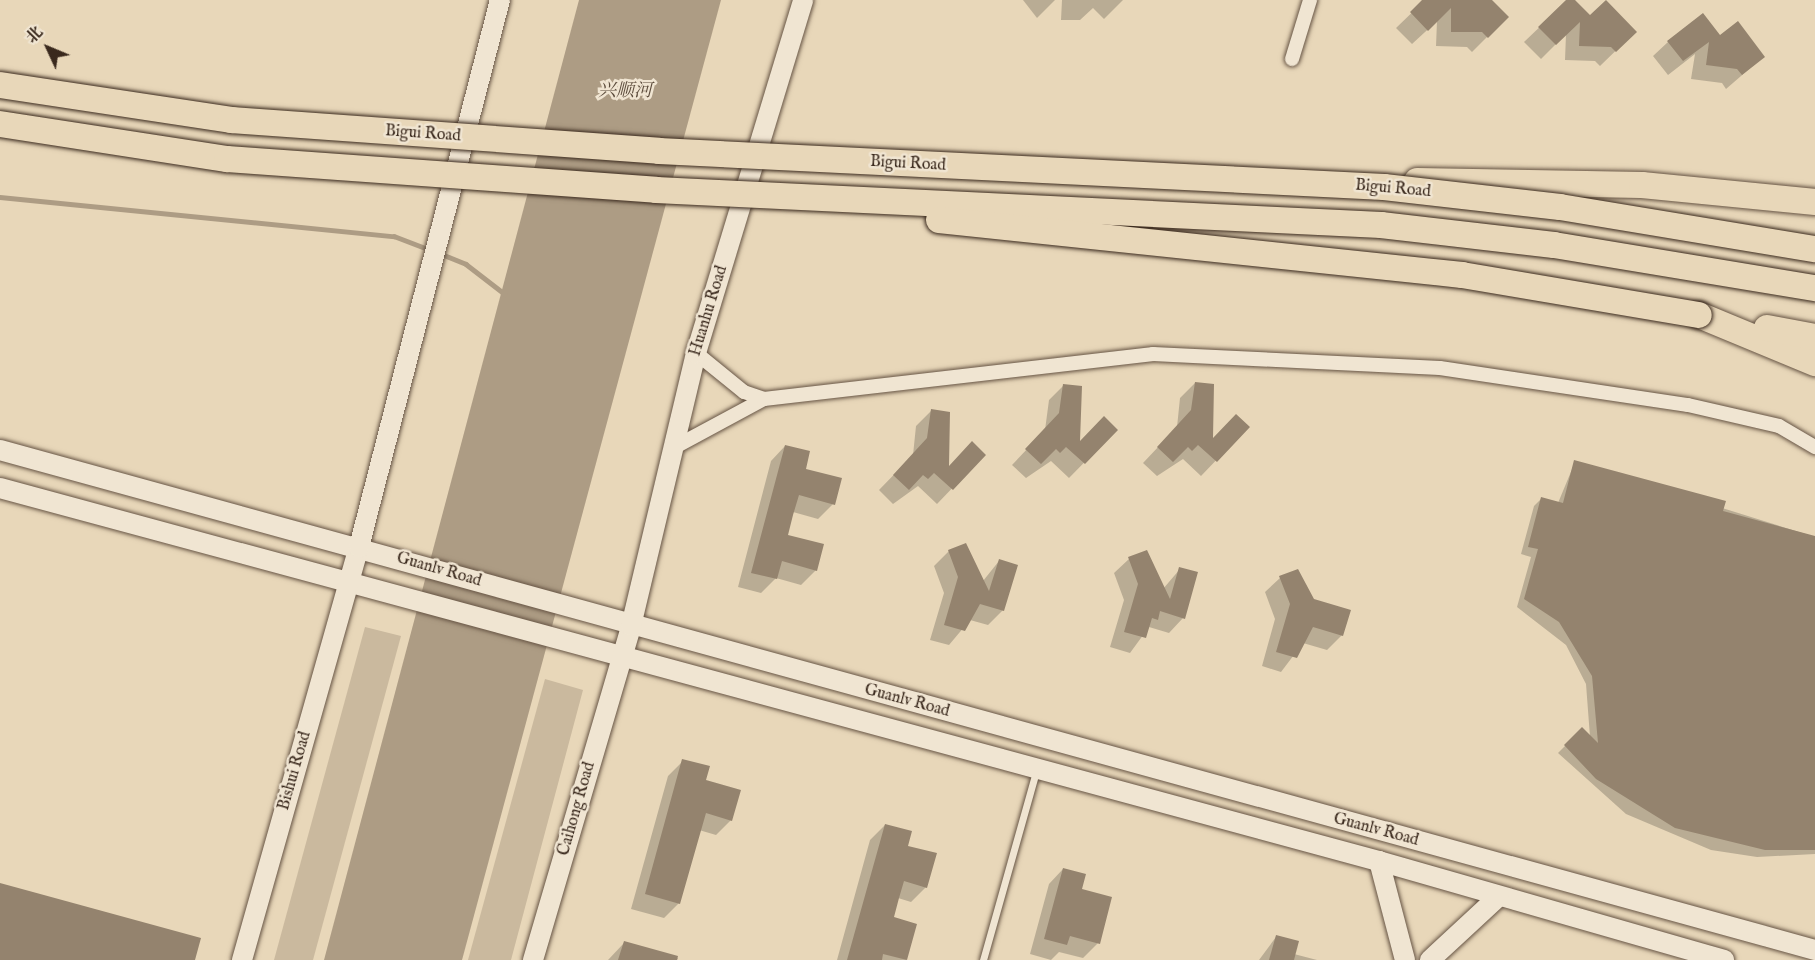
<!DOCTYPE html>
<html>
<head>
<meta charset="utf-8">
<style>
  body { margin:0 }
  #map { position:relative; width:1815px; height:960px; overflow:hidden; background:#e8d7b9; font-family:"IM FELL English","Noto Serif SC",serif }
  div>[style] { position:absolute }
  .green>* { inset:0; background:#cab99e }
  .water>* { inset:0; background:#ad9c84 }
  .shadow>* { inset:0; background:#0003 }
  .stream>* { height:4.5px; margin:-2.25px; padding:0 2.25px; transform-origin:2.25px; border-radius:2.25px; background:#ad9c84 }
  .building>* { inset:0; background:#94836e }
  .roads { filter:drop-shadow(0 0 2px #665444) drop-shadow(0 0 2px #665444) }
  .lane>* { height:7px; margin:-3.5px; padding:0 3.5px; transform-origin:3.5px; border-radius:3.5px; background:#f0e5d2 }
  .street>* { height:14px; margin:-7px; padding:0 7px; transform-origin:7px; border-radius:7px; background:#f0e5d2 }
  .secondary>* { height:20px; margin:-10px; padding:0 10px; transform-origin:10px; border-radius:10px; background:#f0e5d2 }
  .highway>* { height:26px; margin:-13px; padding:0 13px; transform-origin:13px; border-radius:13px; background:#e8d7b9 }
  .bridges { filter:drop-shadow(0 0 2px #3a291d) drop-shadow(0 0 2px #3a291d) }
  .highway-bridge>* { height:26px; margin:-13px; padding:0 13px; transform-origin:13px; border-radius:13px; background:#e8d7b9 }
  span { translate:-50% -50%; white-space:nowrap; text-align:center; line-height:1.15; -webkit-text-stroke:5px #f0e5d2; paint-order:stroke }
  .street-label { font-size:16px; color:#3a291d }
  .water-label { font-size:18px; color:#5c4c3c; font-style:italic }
  .north { position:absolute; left:18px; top:18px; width:60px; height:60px; -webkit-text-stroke:4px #f0e5d2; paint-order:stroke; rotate:314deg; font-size:16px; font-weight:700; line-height:24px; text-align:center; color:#3a291d }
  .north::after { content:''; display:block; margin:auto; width:21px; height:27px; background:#3a291d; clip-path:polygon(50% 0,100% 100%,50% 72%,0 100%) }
</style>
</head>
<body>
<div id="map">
  <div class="green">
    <i style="clip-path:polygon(365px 627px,401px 636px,313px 960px,274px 960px)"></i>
    <i style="clip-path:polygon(545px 679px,583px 690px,511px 960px,468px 960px)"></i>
  </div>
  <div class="water">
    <i style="clip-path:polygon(579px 0,721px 0,462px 960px,324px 960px)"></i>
  </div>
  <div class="shadow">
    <i style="clip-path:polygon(1023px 0,1055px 0,1037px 18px)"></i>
    <i style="clip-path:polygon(1062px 0,1123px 0,1104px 19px,1093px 8px,1080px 20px,1061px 20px)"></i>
    <i style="clip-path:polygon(1425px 0,1490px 0,1507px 17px,1472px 52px,1467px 47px,1436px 46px,1437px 21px,1412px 44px,1396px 28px)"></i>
    <i style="clip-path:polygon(1568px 0,1590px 17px,1635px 32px,1600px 66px,1595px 61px,1565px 60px,1566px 34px,1541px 59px,1524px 42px)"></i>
    <i style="clip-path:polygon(1720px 37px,1763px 57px,1726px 89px,1722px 83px,1691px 79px,1695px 54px,1668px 75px,1653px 56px,1668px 42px)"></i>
    <i style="clip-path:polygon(1195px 383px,1211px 441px,1248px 427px,1201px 476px,1183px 459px,1157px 476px,1143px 463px,1177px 427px,1180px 398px)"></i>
    <i style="clip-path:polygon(1063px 386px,1079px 444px,1116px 430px,1069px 478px,1051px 461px,1026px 478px,1012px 465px,1045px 430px,1049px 400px)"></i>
    <i style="clip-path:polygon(931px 411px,947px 469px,984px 455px,937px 504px,918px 486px,893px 504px,879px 490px,913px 455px,916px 426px)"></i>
    <i style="clip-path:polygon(785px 446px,833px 504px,818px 519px,793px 512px,787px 536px,816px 570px,801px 585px,776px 578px,761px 593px,738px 587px,771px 461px)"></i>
    <i style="clip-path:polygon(1575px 462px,1815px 537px,1815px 854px,1757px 857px,1711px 850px,1626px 814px,1558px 753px,1582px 729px,1590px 737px,1586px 684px,1566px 645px,1517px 607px,1531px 557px,1521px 554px,1534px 506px,1542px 498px,1558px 503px)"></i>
    <i style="clip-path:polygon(949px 551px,983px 581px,999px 561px,1003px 610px,988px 625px,970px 620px,949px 645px,930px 640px,944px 593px,934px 566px)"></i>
    <i style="clip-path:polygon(1129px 559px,1163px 589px,1180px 569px,1183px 618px,1169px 633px,1149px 627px,1130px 653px,1110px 647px,1124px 600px,1114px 573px)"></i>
    <i style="clip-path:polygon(1280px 578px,1313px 601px,1342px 635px,1327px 650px,1303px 643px,1281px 672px,1262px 666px,1275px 619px,1265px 592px)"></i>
    <i style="clip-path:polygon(683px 761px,731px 820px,716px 835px,699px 830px,679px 903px,664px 918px,631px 909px,668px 776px)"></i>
    <i style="clip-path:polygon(885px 825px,906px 847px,926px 887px,911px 902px,898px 898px,892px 918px,915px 925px,906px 960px,837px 960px,870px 840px)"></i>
    <i style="clip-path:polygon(1063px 869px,1081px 890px,1098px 943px,1083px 958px,1059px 952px,1051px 960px,1030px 954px,1049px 884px)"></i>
    <i style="clip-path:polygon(1276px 937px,1294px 954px,1317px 960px,1259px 960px)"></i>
    <i style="clip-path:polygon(624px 943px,678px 958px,677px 960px,608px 960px)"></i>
  </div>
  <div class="stream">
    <i style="left:0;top:197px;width:396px;rotate:5.7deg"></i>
    <i style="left:394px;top:236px;width:40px;rotate:21deg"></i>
    <i style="left:439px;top:253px;width:29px;rotate:22deg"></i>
    <i style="left:466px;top:264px;width:49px;rotate:37.6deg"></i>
  </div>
  <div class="building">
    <i style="clip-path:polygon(1422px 0,1492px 0,1509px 17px,1488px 38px,1482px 32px,1451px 32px,1451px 8px,1428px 31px,1410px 12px)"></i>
    <i style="clip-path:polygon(1566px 0,1575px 0,1590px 15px,1606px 0,1637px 32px,1616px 52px,1611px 47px,1579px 46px,1580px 22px,1556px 45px,1538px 27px)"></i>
    <i style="clip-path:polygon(1703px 13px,1720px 35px,1738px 21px,1765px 57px,1742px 75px,1737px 69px,1706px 65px,1709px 42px,1683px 61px,1667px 41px)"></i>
    <i style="clip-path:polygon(1195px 382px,1214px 384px,1213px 438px,1236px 414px,1250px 427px,1217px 462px,1198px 445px,1192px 451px,1188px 447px,1173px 462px,1157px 447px,1191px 410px)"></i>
    <i style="clip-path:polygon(1063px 384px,1082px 386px,1080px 441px,1104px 416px,1118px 430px,1085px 464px,1066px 447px,1060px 453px,1056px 449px,1041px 464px,1025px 449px,1059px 413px)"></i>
    <i style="clip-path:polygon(931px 409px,950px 412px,949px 466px,972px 441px,986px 455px,953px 490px,934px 473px,928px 479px,923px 475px,909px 490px,893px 475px,927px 438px)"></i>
    <i style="clip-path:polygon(785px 445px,810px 451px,806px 469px,842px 478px,835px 505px,799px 495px,793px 515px,788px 535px,824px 544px,817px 571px,782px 561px,777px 579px,751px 573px)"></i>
    <i style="clip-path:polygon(1574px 460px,1726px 501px,1723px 511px,1815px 536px,1815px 850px,1765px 850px,1675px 828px,1596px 779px,1564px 745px,1582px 727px,1598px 743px,1592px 676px,1559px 622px,1524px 599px,1538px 549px,1528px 547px,1541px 497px,1563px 503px)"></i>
    <i style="clip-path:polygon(966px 543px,989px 591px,999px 559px,1018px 565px,1004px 611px,980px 604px,965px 631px,944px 625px,958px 577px,948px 550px)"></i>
    <i style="clip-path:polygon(1147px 550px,1170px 599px,1179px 567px,1198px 572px,1185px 619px,1160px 611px,1158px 620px,1152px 618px,1146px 638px,1124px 632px,1138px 584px,1128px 557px)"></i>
    <i style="clip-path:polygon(1298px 569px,1314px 599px,1351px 610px,1343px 636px,1313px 627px,1297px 658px,1276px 652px,1290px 604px,1279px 576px)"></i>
    <i style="clip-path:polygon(682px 759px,710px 766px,706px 780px,741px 790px,732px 821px,706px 813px,680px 904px,645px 894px)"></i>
    <i style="clip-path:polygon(885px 824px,912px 831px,908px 846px,937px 853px,927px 888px,904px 881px,899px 898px,894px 917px,917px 924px,907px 960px,883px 954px,882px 960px,847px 960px)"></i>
    <i style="clip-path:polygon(1063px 868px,1086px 874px,1082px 889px,1112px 897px,1100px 944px,1070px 936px,1067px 945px,1044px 939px)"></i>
    <i style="clip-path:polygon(0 883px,201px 938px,195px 960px,0 960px)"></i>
    <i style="clip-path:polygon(1276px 935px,1299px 941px,1294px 960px,1269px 960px)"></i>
    <i style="clip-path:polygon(624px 941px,678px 956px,677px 960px,618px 960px)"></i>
  </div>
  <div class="roads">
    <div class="lane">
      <i style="left:983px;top:960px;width:195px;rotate:-74.3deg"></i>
    </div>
    <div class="street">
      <i style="left:1292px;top:59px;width:62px;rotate:-73deg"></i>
      <i style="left:696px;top:353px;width:62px;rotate:39.1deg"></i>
      <i style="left:744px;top:392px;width:21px;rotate:19deg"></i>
      <i style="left:673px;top:448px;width:103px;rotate:-28.3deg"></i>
      <i style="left:764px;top:399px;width:392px;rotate:-6.6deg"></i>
      <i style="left:1153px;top:354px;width:287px;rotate:2.8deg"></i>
      <i style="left:1440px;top:368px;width:251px;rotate:8.5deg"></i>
      <i style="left:1688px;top:405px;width:93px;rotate:13deg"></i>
      <i style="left:1779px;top:426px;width:42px;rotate:30.3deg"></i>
    </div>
    <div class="secondary">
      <i style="left:0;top:450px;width:1883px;rotate:15.4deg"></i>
      <i style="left:0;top:488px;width:1429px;rotate:15.14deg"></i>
      <i style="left:1379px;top:861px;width:359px;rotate:16deg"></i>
      <i style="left:1379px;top:861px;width:102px;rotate:75.3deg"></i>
      <i style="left:242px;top:960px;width:429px;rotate:-74.2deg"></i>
      <i style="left:359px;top:547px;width:565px;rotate:-75.55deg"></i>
      <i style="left:533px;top:960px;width:348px;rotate:-73.6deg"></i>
      <i style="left:631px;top:626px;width:281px;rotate:-76.6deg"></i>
      <i style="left:696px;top:353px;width:369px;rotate:-73.1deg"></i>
      <i style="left:1430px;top:960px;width:94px;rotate:-42.8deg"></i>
    </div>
    <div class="highway">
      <i style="left:1417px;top:181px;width:225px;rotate:1deg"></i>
      <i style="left:1642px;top:185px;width:174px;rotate:5.6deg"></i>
      <i style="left:1699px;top:315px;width:126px;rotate:22.5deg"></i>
      <i style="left:1767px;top:328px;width:49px;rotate:10.6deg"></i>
    </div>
  </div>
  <div class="bridges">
    <div class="highway-bridge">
      <i style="left:0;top:85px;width:234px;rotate:8.6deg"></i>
      <i style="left:231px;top:120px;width:429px;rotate:4.1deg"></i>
      <i style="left:659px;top:151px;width:726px;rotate:2.84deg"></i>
      <i style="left:1384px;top:187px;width:177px;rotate:6.5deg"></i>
      <i style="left:1560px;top:207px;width:258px;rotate:9.4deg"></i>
      <i style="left:0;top:124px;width:230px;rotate:8.8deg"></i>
      <i style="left:227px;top:159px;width:430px;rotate:4.1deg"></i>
      <i style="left:656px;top:190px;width:726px;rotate:2.76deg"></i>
      <i style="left:1381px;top:225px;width:174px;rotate:6.6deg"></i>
      <i style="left:1554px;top:245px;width:265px;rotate:9.4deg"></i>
      <i style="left:939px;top:220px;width:526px;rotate:6deg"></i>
      <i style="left:1462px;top:275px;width:240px;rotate:9.6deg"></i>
    </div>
  </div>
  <div class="street-label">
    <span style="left:423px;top:134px;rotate:4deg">Bigui Road</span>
    <span style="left:908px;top:164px;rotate:3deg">Bigui Road</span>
    <span style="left:1393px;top:189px;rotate:5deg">Bigui Road</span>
    <span style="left:709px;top:311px;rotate:-73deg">Huanhu Road</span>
    <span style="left:439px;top:570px;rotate:16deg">Guanlv Road</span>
    <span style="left:907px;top:701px;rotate:15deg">Guanlv Road</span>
    <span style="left:295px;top:771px;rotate:-74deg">Bishui Road</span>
    <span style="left:577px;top:809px;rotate:-74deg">Caihong Road</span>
    <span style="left:1376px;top:830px;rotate:15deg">Guanlv Road</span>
  </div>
  <div class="water-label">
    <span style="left:625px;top:92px">兴顺河</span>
  </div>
  <div class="north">北</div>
</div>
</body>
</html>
